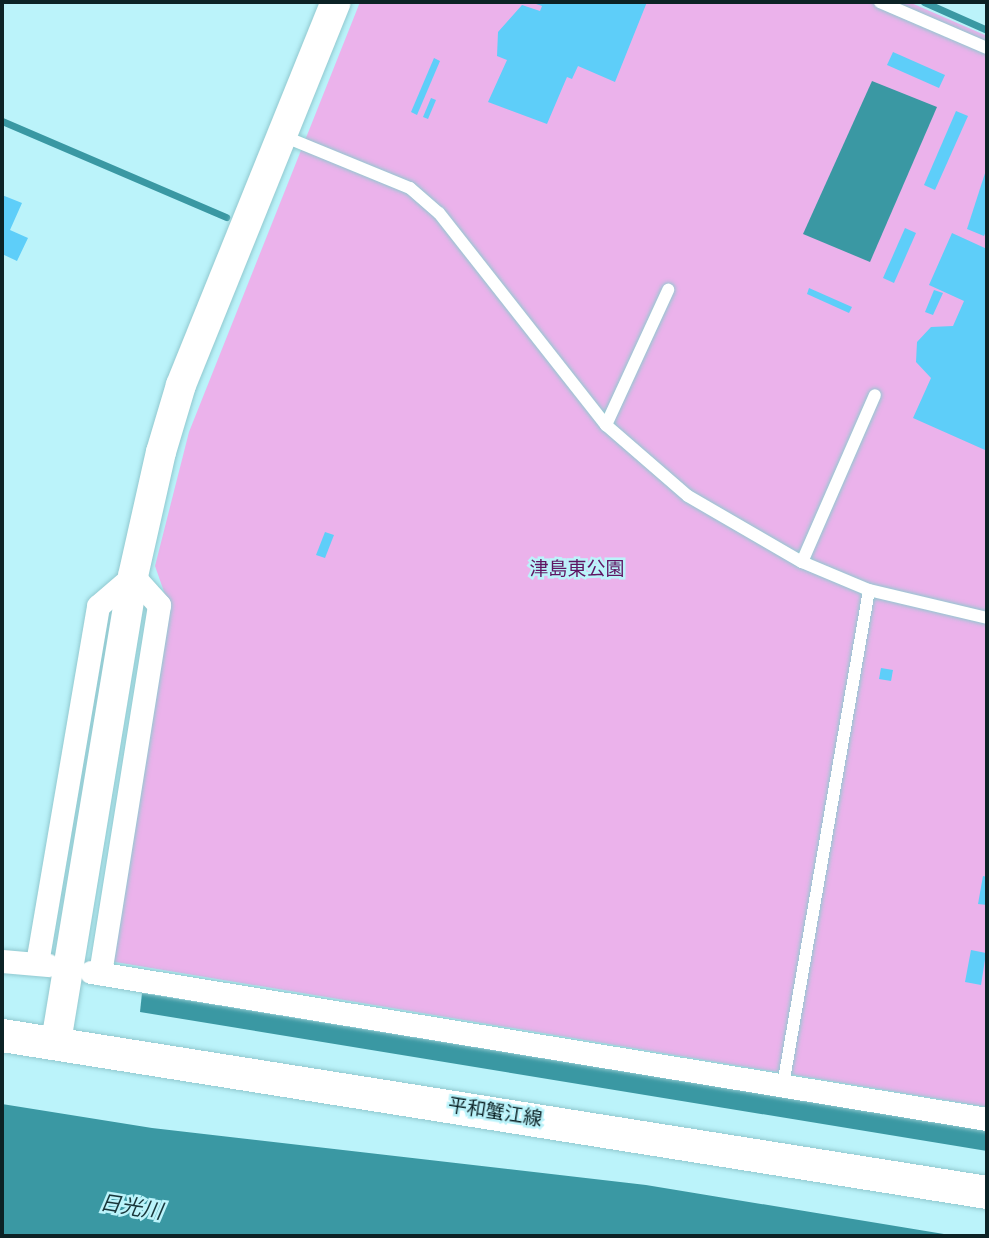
<!DOCTYPE html>
<html>
<head>
<meta charset="utf-8">
<style>
  body { margin:0 }
  #map { position:relative; width:989px; height:1238px; overflow:hidden; background:#bbf3fa; font-family:"Alegreya Sans","Noto Sans JP",sans-serif }
  div>[style] { position:absolute }
  .green>* { inset:0; background:#ebb2eb }
  .water>* { inset:0; background:#3a98a3 }
  .stream>* { height:7px; margin:-3.5px; padding:0 3.5px; transform-origin:3.5px; border-radius:3.5px; background:#3a98a3 }
  .building>* { inset:0; background:#5ecef9 }
  .roads { filter:drop-shadow(0 0 2px #91c8cf) drop-shadow(0 0 2px #91c8cf) }
  .service>* { height:12px; margin:-6px; padding:0 6px; transform-origin:6px; border-radius:6px; background:#fff }
  .minor>* { height:23px; margin:-11.5px; padding:0 11.5px; transform-origin:11.5px; border-radius:11.5px; background:#fff }
  .tertiary>* { height:30px; margin:-15px; padding:0 15px; transform-origin:15px; border-radius:15px; background:#fff }
  .secondary>* { height:33px; margin:-16.5px; padding:0 16.5px; transform-origin:16.5px; border-radius:16.5px; background:#fff }
  span { translate:-50% -50%; white-space:nowrap; text-align:center; line-height:1.15; -webkit-text-stroke:5px #bbf3fa; paint-order:stroke }
  .park-label { font-size:19px; color:#5f1562 }
  .street-label { font-size:19px; color:#0c2225 }
  .water-label { font-size:21px; color:#19363a; font-style:italic }
  .frame { position:absolute; inset:0; border:4px solid #0c2225; pointer-events:none }
</style>
</head>
<body>
<div id="map">
  <div class="green">
    <i style="clip-path:polygon(360px 2px,909px 2px,987px 36px,987px 1107px,109px 961px,169px 606px,155px 566px,189px 432px)"></i>
  </div>
  <div class="water">
    <i style="clip-path:polygon(872px 81px,937px 107px,870px 262px,803px 234px)"></i>
    <i style="clip-path:polygon(142px 993px,987px 1131px,987px 1151px,140px 1012px)"></i>
    <i style="clip-path:polygon(2px 1104px,152px 1128px,646px 1185px,956px 1236px,2px 1236px)"></i>
  </div>
  <div class="stream">
    <i style="left:924px;top:2px;width:69px;rotate:24deg"></i>
    <i style="left:2px;top:121px;width:244px;rotate:23.2deg"></i>
  </div>
  <div class="building">
    <i style="clip-path:polygon(530px 2px,647px 2px,615px 82px,578px 66px,572px 79px,567px 77px,547px 124px,488px 102px,507px 60px,497px 56px,498px 32px,522px 5px,540px 11px,542px 6px)"></i>
    <i style="clip-path:polygon(893px 52px,945px 75px,939px 88px,887px 65px)"></i>
    <i style="clip-path:polygon(434px 58px,440px 61px,417px 115px,411px 112px)"></i>
    <i style="clip-path:polygon(431px 98px,436px 100px,428px 119px,423px 117px)"></i>
    <i style="clip-path:polygon(956px 111px,968px 116px,935px 190px,924px 185px)"></i>
    <i style="clip-path:polygon(987px 167px,987px 229px,984px 236px,967px 229px)"></i>
    <i style="clip-path:polygon(2px 195px,22px 203px,10px 230px,28px 238px,17px 261px,2px 254px)"></i>
    <i style="clip-path:polygon(905px 228px,916px 233px,894px 283px,883px 278px)"></i>
    <i style="clip-path:polygon(952px 233px,987px 249px,985px 450px,913px 418px,931px 378px,916px 362px,917px 342px,931px 327px,953px 326px,964px 301px,929px 285px)"></i>
    <i style="clip-path:polygon(809px 288px,852px 307px,849px 313px,807px 294px)"></i>
    <i style="clip-path:polygon(934px 290px,943px 293px,933px 315px,925px 312px)"></i>
    <i style="clip-path:polygon(325px 532px,334px 535px,325px 558px,316px 555px)"></i>
    <i style="clip-path:polygon(881px 668px,893px 670px,891px 681px,879px 679px)"></i>
    <i style="clip-path:polygon(983px 876px,987px 877px,987px 905px,978px 904px)"></i>
    <i style="clip-path:polygon(971px 950px,986px 953px,981px 985px,965px 982px)"></i>
  </div>
  <div class="roads">
    <div class="service">
      <i style="left:880px;top:2px;width:116px;rotate:23.3deg"></i>
      <i style="left:283px;top:136px;width:137px;rotate:22.3deg"></i>
      <i style="left:410px;top:188px;width:38px;rotate:41deg"></i>
      <i style="left:439px;top:213px;width:270px;rotate:51.8deg"></i>
      <i style="left:606px;top:425px;width:108px;rotate:40.9deg"></i>
      <i style="left:688px;top:496px;width:132px;rotate:30.1deg"></i>
      <i style="left:802px;top:562px;width:73px;rotate:22.7deg"></i>
      <i style="left:869px;top:590px;width:121px;rotate:13.3deg"></i>
      <i style="left:606px;top:425px;width:149px;rotate:-65.3deg"></i>
      <i style="left:802px;top:562px;width:182px;rotate:-66.4deg"></i>
      <i style="left:783px;top:1085px;width:502px;rotate:-80.14deg"></i>
    </div>
    <div class="minor">
      <i style="left:2px;top:961px;width:46px;rotate:5deg"></i>
      <i style="left:37px;top:963px;width:362px;rotate:-80.3deg"></i>
      <i style="left:98px;top:606px;width:46px;rotate:-40.6deg"></i>
      <i style="left:133px;top:576px;width:39px;rotate:48deg"></i>
      <i style="left:159px;top:605px;width:373px;rotate:99.1deg"></i>
      <i style="left:91px;top:972px;width:908px;rotate:9.32deg"></i>
    </div>
    <div class="tertiary">
      <i style="left:56px;top:1042px;width:472px;rotate:-80.6deg"></i>
      <i style="left:133px;top:576px;width:127px;rotate:-77.3deg"></i>
      <i style="left:161px;top:452px;width:70px;rotate:-73.4deg"></i>
      <i style="left:181px;top:385px;width:413px;rotate:-68deg"></i>
    </div>
    <div class="secondary">
      <i style="left:2px;top:1035px;width:997px;rotate:9.06deg"></i>
    </div>
  </div>
  <div class="park-label">
    <span style="left:577px;top:570px">津島東公園</span>
  </div>
  <div class="street-label">
    <span style="left:495px;top:1113px;rotate:9deg">平和蟹江線</span>
  </div>
  <div class="water-label">
    <span style="left:131px;top:1208px;rotate:9deg">日光川</span>
  </div>
  <div class="frame"></div>
</div>
</body>
</html>
